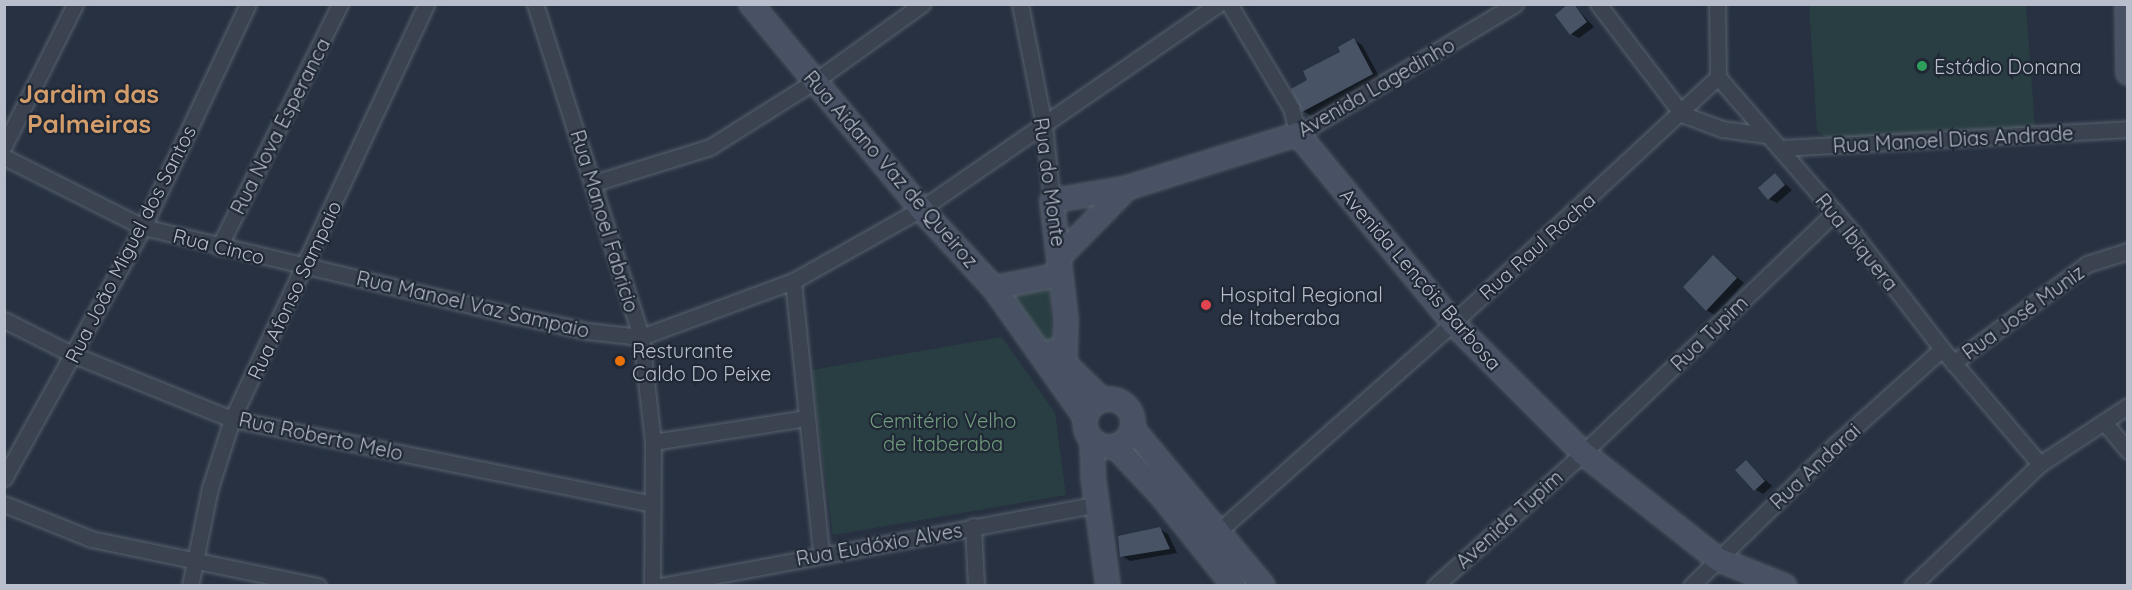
<!DOCTYPE html>
<html>
<head>
<meta charset="utf-8">
<style>
  body { margin:0 }
  #map { position:relative; width:2132px; height:590px; overflow:hidden; background:#273141; font-family:Quicksand,sans-serif }
  div>[style] { position:absolute }
  .green>* { inset:0; background:#293e42 }
  .shadow>* { inset:0; background:#0007 }
  .building>* { inset:0; background:#485365 }
  .roads { filter:drop-shadow(0 0 2px #59616e) drop-shadow(0 0 2px #59616e) }
  .street>* { height:15px; margin:-7.5px; padding:0 7.5px; transform-origin:7.5px; border-radius:7.5px; background:#3b4351 }
  .secondary>* { height:22px; margin:-11px; padding:0 11px; transform-origin:11px; border-radius:11px; background:#495264 }
  .secondary>.ring { margin:-11px; padding:0; box-sizing:content-box; background:none; border:22px solid #495264; border-radius:50% }
  .dots>* { width:16px; height:16px; translate:-50% -50%; box-sizing:border-box; border:3px solid #202836; border-radius:50% }
  span { translate:-50% -50%; white-space:nowrap; text-align:center; line-height:1.15; -webkit-text-stroke:4.5px #202836; paint-order:stroke }
  .poi-label { font-size:20px; color:#b8becb }
  .left { translate:0 -50%; text-align:left }
  .street-label { font-size:20px; color:#b8becb }
  .park-label { font-size:20px; color:#709b7c }
  .district-label { font-size:26px; color:#d39d6b; font-weight:700 }
  .frame { position:absolute; inset:0; border:6px solid #b8becb; pointer-events:none }
</style>
</head>
<body>
<div id="map">
  <div class="green">
    <i style="clip-path:polygon(1809px 5px,2026px 5px,2035px 128px,1832px 142px,1817px 131px)"></i>
    <i style="clip-path:polygon(1045px 288px,1050px 292px,1053px 343px,1049px 344px,1006px 304px,1007px 298px)"></i>
    <i style="clip-path:polygon(1002px 337px,1055px 413px,1066px 495px,833px 535px,811px 370px)"></i>
  </div>
  <div class="shadow">
    <i style="clip-path:polygon(1573px 4px,1594px 27px,1579px 38px,1571px 34px)"></i>
    <i style="clip-path:polygon(1354px 40px,1362px 45px,1380px 78px,1312px 116px,1303px 111px,1309px 81px)"></i>
    <i style="clip-path:polygon(1775px 175px,1792px 190px,1777px 203px,1769px 199px)"></i>
    <i style="clip-path:polygon(1713px 256px,1744px 283px,1715px 315px,1706px 310px)"></i>
    <i style="clip-path:polygon(1746px 462px,1772px 486px,1763px 494px,1755px 489px)"></i>
    <i style="clip-path:polygon(1160px 529px,1168px 534px,1177px 553px,1130px 561px,1122px 556px)"></i>
  </div>
  <div class="building">
    <i style="clip-path:polygon(1568px 4px,1574px 4px,1587px 22px,1570px 35px,1555px 15px)"></i>
    <i style="clip-path:polygon(1354px 38px,1373px 74px,1302px 112px,1291px 89px,1307px 80px,1303px 71px,1340px 52px,1338px 47px)"></i>
    <i style="clip-path:polygon(1775px 173px,1785px 185px,1768px 200px,1758px 188px)"></i>
    <i style="clip-path:polygon(1713px 255px,1737px 278px,1706px 311px,1683px 287px)"></i>
    <i style="clip-path:polygon(1746px 460px,1765px 481px,1754px 491px,1735px 470px)"></i>
    <i style="clip-path:polygon(1160px 527px,1170px 549px,1120px 557px,1118px 536px)"></i>
  </div>
  <div class="roads">
    <div class="street">
      <i style="left:535px;top:4px;width:349px;rotate:72.3deg"></i>
      <i style="left:641px;top:337px;width:106px;rotate:83.5deg"></i>
      <i style="left:653px;top:442px;width:144px;rotate:90.4deg"></i>
      <i style="left:1020px;top:4px;width:123px;rotate:78.8deg"></i>
      <i style="left:1044px;top:125px;width:76px;rotate:84deg"></i>
      <i style="left:1229px;top:4px;width:121px;rotate:59.2deg"></i>
      <i style="left:1291px;top:108px;width:27px;rotate:75deg"></i>
      <i style="left:1298px;top:134px;width:253px;rotate:-30.9deg"></i>
      <i style="left:1598px;top:4px;width:138px;rotate:52.6deg"></i>
      <i style="left:1682px;top:114px;width:43px;rotate:20.6deg"></i>
      <i style="left:1722px;top:129px;width:45px;rotate:7.6deg"></i>
      <i style="left:1717px;top:4px;width:73px;rotate:89.2deg"></i>
      <i style="left:1718px;top:77px;width:205px;rotate:49.2deg"></i>
      <i style="left:1852px;top:232px;width:148px;rotate:52.4deg"></i>
      <i style="left:1942px;top:349px;width:151px;rotate:49.6deg"></i>
      <i style="left:4px;top:146px;width:159px;rotate:-63.4deg"></i>
      <i style="left:1779px;top:148px;width:350px;rotate:-3.1deg"></i>
      <i style="left:4px;top:157px;width:156px;rotate:26.7deg"></i>
      <i style="left:143px;top:227px;width:385px;rotate:13.4deg"></i>
      <i style="left:518px;top:316px;width:71px;rotate:12.3deg"></i>
      <i style="left:587px;top:331px;width:54px;rotate:6.3deg"></i>
      <i style="left:641px;top:337px;width:162px;rotate:-20.2deg"></i>
      <i style="left:793px;top:281px;width:147px;rotate:-29.4deg"></i>
      <i style="left:921px;top:209px;width:361px;rotate:-34.6deg"></i>
      <i style="left:594px;top:183px;width:121px;rotate:-17.2deg"></i>
      <i style="left:710px;top:147px;width:124px;rotate:-32.2deg"></i>
      <i style="left:815px;top:81px;width:132px;rotate:-35.7deg"></i>
      <i style="left:219px;top:247px;width:271px;rotate:-63.5deg"></i>
      <i style="left:793px;top:281px;width:274px;rotate:84.1deg"></i>
      <i style="left:4px;top:320px;width:78px;rotate:26.6deg"></i>
      <i style="left:74px;top:355px;width:170px;rotate:22.1deg"></i>
      <i style="left:232px;top:419px;width:429px;rotate:11.4deg"></i>
      <i style="left:1953px;top:363px;width:167px;rotate:-36.5deg"></i>
      <i style="left:2087px;top:264px;width:43px;rotate:-17.6deg"></i>
      <i style="left:2104px;top:422px;width:38px;rotate:50deg"></i>
      <i style="left:653px;top:442px;width:156px;rotate:-8.9deg"></i>
      <i style="left:4px;top:478px;width:287px;rotate:-61deg"></i>
      <i style="left:143px;top:227px;width:246px;rotate:-64.8deg"></i>
      <i style="left:4px;top:504px;width:94px;rotate:21.9deg"></i>
      <i style="left:91px;top:539px;width:232px;rotate:11.7deg"></i>
      <i style="left:973px;top:526px;width:60px;rotate:87.1deg"></i>
      <i style="left:1212px;top:537px;width:322px;rotate:-41.6deg"></i>
      <i style="left:1453px;top:323px;width:362px;rotate:-42.9deg"></i>
      <i style="left:190px;top:586px;width:100px;rotate:-78.5deg"></i>
      <i style="left:210px;top:488px;width:72px;rotate:-72.3deg"></i>
      <i style="left:232px;top:419px;width:458px;rotate:-64.9deg"></i>
      <i style="left:660px;top:586px;width:447px;rotate:-10.6deg"></i>
      <i style="left:1435px;top:586px;width:199px;rotate:-41.9deg"></i>
      <i style="left:1583px;top:453px;width:349px;rotate:-43.7deg"></i>
      <i style="left:1691px;top:586px;width:203px;rotate:-44.4deg"></i>
      <i style="left:1836px;top:444px;width:142px;rotate:-41.9deg"></i>
      <i style="left:1912px;top:586px;width:177px;rotate:-43.6deg"></i>
      <i style="left:2040px;top:464px;width:105px;rotate:-33.4deg"></i>
    </div>
    <div class="secondary">
      <i style="left:751px;top:4px;width:266px;rotate:50.3deg"></i>
      <i style="left:921px;top:209px;width:108px;rotate:47.3deg"></i>
      <i style="left:994px;top:288px;width:158px;rotate:54.8deg"></i>
      <i style="left:2127px;top:4px;width:69px;rotate:89.2deg"></i>
      <i style="left:1061px;top:255px;width:94px;rotate:-45.4deg"></i>
      <i style="left:994px;top:288px;width:66px;rotate:-11.3deg"></i>
      <i style="left:1052px;top:351px;width:70px;rotate:44.4deg"></i>
      <i style="left:1065px;top:360px;width:41px;rotate:-88.6deg"></i>
      <i style="left:1066px;top:319px;width:119px;rotate:-96.8deg"></i>
      <i style="left:1052px;top:201px;width:76px;rotate:-9.8deg"></i>
      <i style="left:1127px;top:188px;width:179px;rotate:-17.5deg"></i>
      <i style="left:1298px;top:134px;width:244px;rotate:50.6deg"></i>
      <i style="left:1453px;top:323px;width:184px;rotate:45deg"></i>
      <i style="left:1583px;top:453px;width:171px;rotate:38.3deg"></i>
      <i style="left:1717px;top:559px;width:73px;rotate:21.7deg"></i>
      <i class="ring" style="left:1085px;top:399px;width:26px;height:26px"></i>
      <i style="left:1132px;top:428px;width:205px;rotate:50.3deg"></i>
      <i style="left:1092px;top:440px;width:36px;rotate:88deg"></i>
      <i style="left:1093px;top:476px;width:111px;rotate:82.2deg"></i>
      <i style="left:1115px;top:446px;width:69px;rotate:46.8deg"></i>
      <i style="left:1162px;top:496px;width:115px;rotate:51.3deg"></i>
    </div>
  </div>
  <div class="dots">
    <i style="left:1922px;top:66px;background:#2e9e5b"></i>
    <i style="left:1206px;top:305px;background:#e0444e"></i>
    <i style="left:620px;top:361px;background:#e8710a"></i>
  </div>
  <div class="poi-label">
    <span class="left" style="left:1934px;top:66px">Estádio Donana</span>
    <span class="left" style="left:1220px;top:306px">Hospital Regional<br>de Itaberaba</span>
    <span class="left" style="left:632px;top:362px">Resturante<br>Caldo Do Peixe</span>
  </div>
  <div class="street-label">
    <span style="left:1376px;top:87px;rotate:-30deg">Avenida Lagedinho</span>
    <span style="left:280px;top:126px;rotate:-63deg">Rua Nova Esperanca</span>
    <span style="left:1953px;top:139px;rotate:-3deg">Rua Manoel Dias Andrade</span>
    <span style="left:891px;top:169px;rotate:49deg">Rua Aidano Vaz de Queiroz</span>
    <span style="left:1050px;top:182px;rotate:82deg">Rua do Monte</span>
    <span style="left:605px;top:221px;rotate:73deg">Rua Manoel Fabricio</span>
    <span style="left:1857px;top:242px;rotate:51deg">Rua Ibiquera</span>
    <span style="left:130px;top:244px;rotate:-63deg">Rua João Miguel dos Santos</span>
    <span style="left:219px;top:246px;rotate:14deg">Rua Cinco</span>
    <span style="left:1537px;top:246px;rotate:-42deg">Rua Raul Rocha</span>
    <span style="left:1421px;top:279px;rotate:49deg">Avenida Lençóis Barbosa</span>
    <span style="left:294px;top:290px;rotate:-65deg">Rua Afonso Sampaio</span>
    <span style="left:473px;top:304px;rotate:13deg">Rua Manoel Vaz Sampaio</span>
    <span style="left:2023px;top:312px;rotate:-36deg">Rua José Muniz</span>
    <span style="left:1709px;top:333px;rotate:-44deg">Rua Tupim</span>
    <span style="left:321px;top:436px;rotate:12deg">Rua Roberto Melo</span>
    <span style="left:1815px;top:466px;rotate:-43deg">Rua Andarai</span>
    <span style="left:1509px;top:519px;rotate:-42deg">Avenida Tupim</span>
    <span style="left:879px;top:544px;rotate:-10deg">Rua Eudóxio Alves</span>
  </div>
  <div class="park-label">
    <span style="left:943px;top:432px">Cemitério Velho<br>de Itaberaba</span>
  </div>
  <div class="district-label">
    <span style="left:89px;top:109px">Jardim das<br>Palmeiras</span>
  </div>
  <div class="frame"></div>
</div>
</body>
</html>
